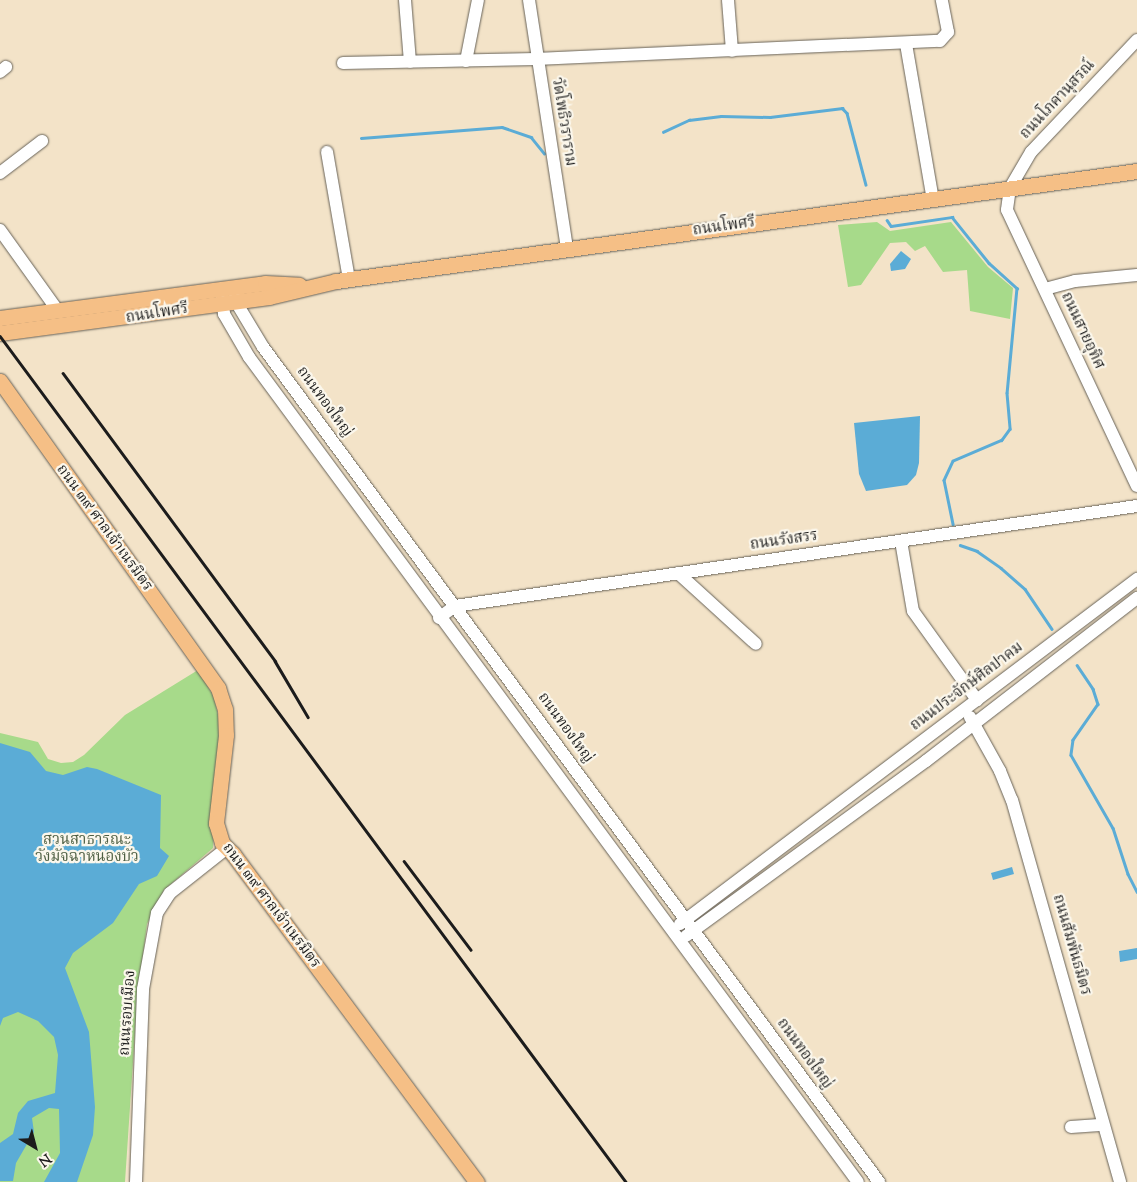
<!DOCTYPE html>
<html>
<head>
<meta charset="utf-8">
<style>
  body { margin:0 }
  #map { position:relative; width:1137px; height:1182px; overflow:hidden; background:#f3e3c8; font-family:"Sorts Mill Goudy","Noto Serif Thai",serif }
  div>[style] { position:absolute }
  .green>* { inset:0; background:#a7da8a }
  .water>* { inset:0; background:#5bacd6 }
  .stream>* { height:2.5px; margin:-1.25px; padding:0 1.25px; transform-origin:1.25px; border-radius:1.25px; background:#5bacd6 }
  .roads { filter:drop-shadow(0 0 1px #676258) drop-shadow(0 0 1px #676258) }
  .minor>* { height:12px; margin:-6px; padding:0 6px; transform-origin:6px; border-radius:6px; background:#fff }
  .major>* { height:15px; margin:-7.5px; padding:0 7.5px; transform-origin:7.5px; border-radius:7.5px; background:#f5bf86 }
  .rail>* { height:2.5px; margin:-1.25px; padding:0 1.25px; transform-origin:1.25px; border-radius:1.25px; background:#1c1c1c }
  span { translate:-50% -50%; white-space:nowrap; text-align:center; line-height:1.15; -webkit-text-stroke:4.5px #fbf7ec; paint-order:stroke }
  .street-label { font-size:15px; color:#1c1c1c }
  .park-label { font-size:15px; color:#4d5e42 }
  .north { position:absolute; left:10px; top:1122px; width:50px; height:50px; -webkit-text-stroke:4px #fbf7ec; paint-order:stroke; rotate:143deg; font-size:14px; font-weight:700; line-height:20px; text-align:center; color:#1c1c1c }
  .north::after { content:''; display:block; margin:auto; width:18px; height:22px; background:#1c1c1c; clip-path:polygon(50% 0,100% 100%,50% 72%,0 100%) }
</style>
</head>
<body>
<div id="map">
  <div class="green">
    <i style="clip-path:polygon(877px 222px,890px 231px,951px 222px,988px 267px,1013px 288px,1010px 319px,970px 311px,967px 270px,943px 272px,925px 246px,915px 251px,906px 242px,890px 243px,861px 285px,848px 287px,838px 225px)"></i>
    <i style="clip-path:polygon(198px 670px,214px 697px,220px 724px,213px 848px,164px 890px,147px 924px,137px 1002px,125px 1182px,0 1182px,0 733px,38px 742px,48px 759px,61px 763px,73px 762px,84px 755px,125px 715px)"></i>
  </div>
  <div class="water">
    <i style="clip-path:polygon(901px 251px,911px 259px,905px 269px,891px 271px,890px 264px)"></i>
    <i style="clip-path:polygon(920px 416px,919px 463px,916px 475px,907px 485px,866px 491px,859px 474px,854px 423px)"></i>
    <i style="clip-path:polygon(0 743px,30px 752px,46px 771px,63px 775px,87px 767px,97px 769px,161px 795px,160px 848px,169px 856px,157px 876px,139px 884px,113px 923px,73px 953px,65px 968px,89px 1032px,95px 1107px,93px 1135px,77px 1182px,44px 1182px,60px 1153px,59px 1109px,49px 1108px,32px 1118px,34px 1132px,16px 1163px,13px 1181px,0 1181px,0 1143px,13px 1134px,18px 1113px,28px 1101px,55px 1093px,58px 1055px,54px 1037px,38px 1021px,18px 1012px,3px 1018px,0 1026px)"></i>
    <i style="clip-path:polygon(1012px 867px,1014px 874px,993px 880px,991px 873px)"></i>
    <i style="clip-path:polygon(1137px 948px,1137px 959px,1120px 962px,1119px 951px)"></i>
  </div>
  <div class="stream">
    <i style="left:663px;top:132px;width:29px;rotate:-25deg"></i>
    <i style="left:689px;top:120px;width:32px;rotate:-7deg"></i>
    <i style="left:721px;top:116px;width:49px;rotate:1.2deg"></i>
    <i style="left:770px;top:117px;width:73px;rotate:-7.1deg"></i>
    <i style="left:842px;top:108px;width:7px;rotate:45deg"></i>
    <i style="left:847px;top:113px;width:74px;rotate:75.2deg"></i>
    <i style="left:361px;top:138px;width:141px;rotate:-4.5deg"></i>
    <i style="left:502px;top:127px;width:31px;rotate:19deg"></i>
    <i style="left:531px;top:137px;width:21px;rotate:51deg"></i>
    <i style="left:887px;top:220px;width:7px;rotate:56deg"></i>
    <i style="left:891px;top:226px;width:62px;rotate:-8.4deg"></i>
    <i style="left:952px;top:217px;width:59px;rotate:51.2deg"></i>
    <i style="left:989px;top:263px;width:38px;rotate:42deg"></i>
    <i style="left:1017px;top:288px;width:105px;rotate:95.4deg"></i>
    <i style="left:1007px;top:393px;width:36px;rotate:85deg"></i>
    <i style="left:1010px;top:429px;width:14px;rotate:126deg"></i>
    <i style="left:1002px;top:440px;width:53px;rotate:156.8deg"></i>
    <i style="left:953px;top:461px;width:21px;rotate:115deg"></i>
    <i style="left:944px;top:480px;width:45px;rotate:78.4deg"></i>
    <i style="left:960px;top:545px;width:18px;rotate:19deg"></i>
    <i style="left:977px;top:551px;width:29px;rotate:35deg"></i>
    <i style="left:1001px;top:568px;width:32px;rotate:41deg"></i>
    <i style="left:1025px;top:589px;width:48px;rotate:56deg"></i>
    <i style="left:1077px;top:665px;width:29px;rotate:56deg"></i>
    <i style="left:1093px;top:689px;width:16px;rotate:72deg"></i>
    <i style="left:1098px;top:704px;width:44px;rotate:124.8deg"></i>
    <i style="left:1073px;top:740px;width:15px;rotate:98deg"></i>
    <i style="left:1071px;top:755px;width:84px;rotate:60.1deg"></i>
    <i style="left:1113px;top:828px;width:48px;rotate:71.9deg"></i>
    <i style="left:1128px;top:874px;width:20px;rotate:63deg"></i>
  </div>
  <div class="roads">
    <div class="minor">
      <i style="left:405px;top:0;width:62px;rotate:85.4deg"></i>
      <i style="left:529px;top:0;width:252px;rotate:81.3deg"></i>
      <i style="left:728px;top:0;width:51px;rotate:85.5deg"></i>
      <i style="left:1137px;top:40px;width:154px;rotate:133.4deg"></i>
      <i style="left:1031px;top:152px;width:42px;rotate:120.3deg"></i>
      <i style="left:1010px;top:188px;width:22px;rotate:98deg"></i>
      <i style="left:1007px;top:210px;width:305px;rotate:64.8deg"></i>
      <i style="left:906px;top:44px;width:158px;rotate:80.2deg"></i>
      <i style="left:466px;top:61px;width:62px;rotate:-78.9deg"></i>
      <i style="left:343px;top:63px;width:193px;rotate:-1.2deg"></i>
      <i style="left:536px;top:59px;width:404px;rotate:-2.6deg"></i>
      <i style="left:940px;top:41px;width:12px;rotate:-48deg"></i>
      <i style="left:948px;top:32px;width:33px;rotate:-101deg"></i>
      <i style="left:0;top:72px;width:8px;rotate:-40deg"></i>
      <i style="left:327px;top:152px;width:130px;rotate:80.2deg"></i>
      <i style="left:0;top:173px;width:53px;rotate:-37.3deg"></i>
      <i style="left:0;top:230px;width:100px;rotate:54.4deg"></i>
      <i style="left:1045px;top:289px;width:31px;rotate:-15deg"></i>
      <i style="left:1075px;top:281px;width:62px;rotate:-5.5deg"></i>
      <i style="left:235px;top:293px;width:9px;rotate:84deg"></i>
      <i style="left:236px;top:302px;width:52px;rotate:59deg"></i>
      <i style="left:263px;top:347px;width:1038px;rotate:53.58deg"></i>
      <i style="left:222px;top:295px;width:19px;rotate:84deg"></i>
      <i style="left:224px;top:314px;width:50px;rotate:59.8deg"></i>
      <i style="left:249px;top:357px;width:1025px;rotate:53.57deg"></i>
      <i style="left:901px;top:541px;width:71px;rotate:80.3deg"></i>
      <i style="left:913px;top:611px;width:110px;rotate:54.3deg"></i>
      <i style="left:678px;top:573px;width:105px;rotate:42.3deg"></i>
      <i style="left:439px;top:618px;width:20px;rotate:-37deg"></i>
      <i style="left:455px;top:606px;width:689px;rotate:-8.34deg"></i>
      <i style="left:970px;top:717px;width:62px;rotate:60.9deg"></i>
      <i style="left:1000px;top:771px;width:31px;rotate:68deg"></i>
      <i style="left:1012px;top:800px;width:397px;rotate:74.2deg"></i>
      <i style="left:680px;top:924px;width:573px;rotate:-37.05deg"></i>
      <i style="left:686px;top:936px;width:297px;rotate:-36.1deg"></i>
      <i style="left:926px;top:761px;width:267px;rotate:-37.7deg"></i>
      <i style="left:1071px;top:1127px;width:32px;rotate:-4deg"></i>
      <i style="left:136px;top:1182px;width:193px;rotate:-87.9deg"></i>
      <i style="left:143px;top:989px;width:77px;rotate:-79.6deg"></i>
      <i style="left:157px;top:913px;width:24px;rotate:-57deg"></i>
      <i style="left:170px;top:893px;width:73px;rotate:-38.3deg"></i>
    </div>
    <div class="major">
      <i style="left:0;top:318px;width:267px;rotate:-7.5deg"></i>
      <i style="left:265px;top:283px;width:34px;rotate:3deg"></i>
      <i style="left:0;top:333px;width:271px;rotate:-7.6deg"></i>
      <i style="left:269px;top:297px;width:69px;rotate:-13.4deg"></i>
      <i style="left:336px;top:281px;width:809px;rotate:-7.82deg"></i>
      <i style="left:0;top:381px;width:377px;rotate:54.6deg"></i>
      <i style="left:218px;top:688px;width:22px;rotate:72deg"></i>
      <i style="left:225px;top:709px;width:26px;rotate:88deg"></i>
      <i style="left:226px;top:735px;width:89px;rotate:96.5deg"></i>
      <i style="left:216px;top:823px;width:21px;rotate:73deg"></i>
      <i style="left:222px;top:843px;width:16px;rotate:45deg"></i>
      <i style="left:233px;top:854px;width:409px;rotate:53.4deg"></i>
    </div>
  </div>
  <div class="rail">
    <i style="left:0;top:336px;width:1052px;rotate:53.5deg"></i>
    <i style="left:63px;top:373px;width:358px;rotate:53.6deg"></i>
    <i style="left:275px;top:661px;width:65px;rotate:59.5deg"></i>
    <i style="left:404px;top:861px;width:111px;rotate:53deg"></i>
  </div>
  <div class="street-label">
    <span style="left:1058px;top:100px;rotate:-47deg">ถนนโภคานุสรณ์</span>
    <span style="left:563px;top:122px;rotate:81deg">วัดโพธิวราราม</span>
    <span style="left:724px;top:227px;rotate:-8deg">ถนนโพศรี</span>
    <span style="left:157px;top:314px;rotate:-9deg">ถนนโพศรี</span>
    <span style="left:1082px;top:331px;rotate:65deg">ถนนสายอุทิศ</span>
    <span style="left:324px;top:402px;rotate:54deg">ถนนทองใหญ่</span>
    <span style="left:104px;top:528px;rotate:54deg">ถนน ๓๙ ศาลเจ้าเนรมิตร</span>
    <span style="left:784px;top:541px;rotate:-8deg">ถนนรังสรร</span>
    <span style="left:967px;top:687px;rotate:-37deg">ถนนประจักษ์ศิลปาคม</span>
    <span style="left:565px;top:728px;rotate:54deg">ถนนทองใหญ่</span>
    <span style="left:271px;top:906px;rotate:53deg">ถนน ๓๙ ศาลเจ้าเนรมิตร</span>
    <span style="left:1071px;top:945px;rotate:74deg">ถนนสัมพันธมิตร</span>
    <span style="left:128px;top:1013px;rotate:-86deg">ถนนรอบเมือง</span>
    <span style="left:804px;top:1054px;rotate:54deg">ถนนทองใหญ่</span>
  </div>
  <div class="park-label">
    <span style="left:87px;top:849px">สวนสาธารณะ<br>วังมัจฉาหนองบัว</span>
  </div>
  <div class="north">N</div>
</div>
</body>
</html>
